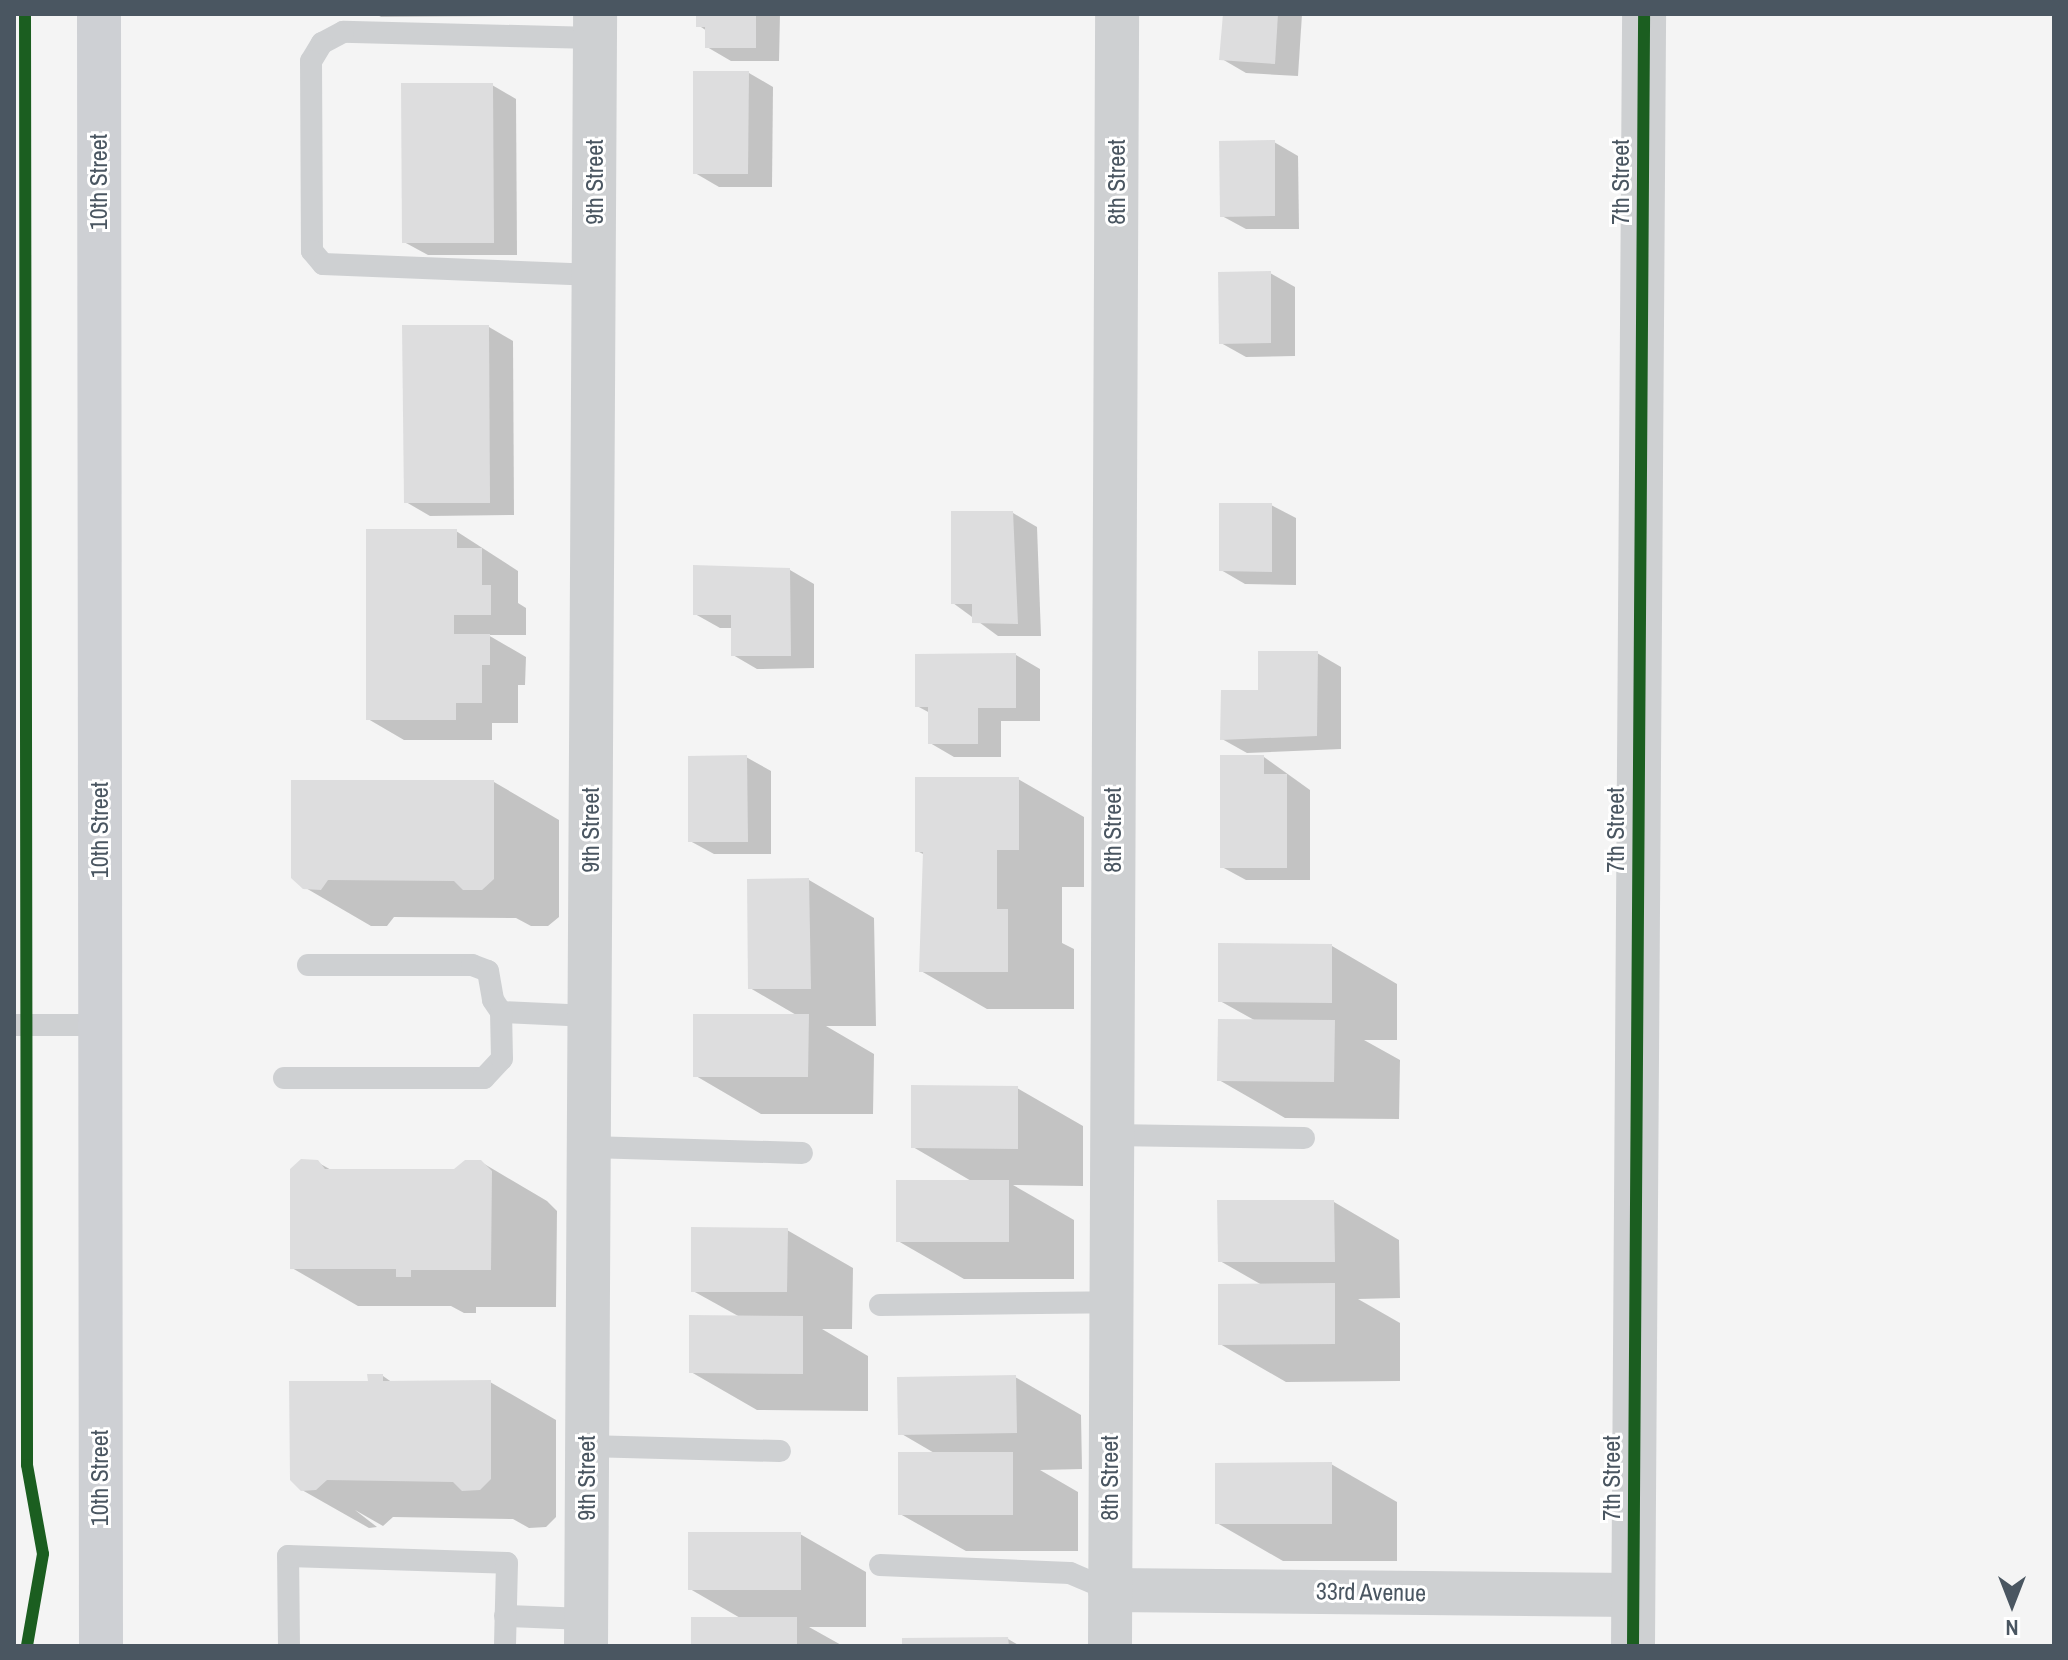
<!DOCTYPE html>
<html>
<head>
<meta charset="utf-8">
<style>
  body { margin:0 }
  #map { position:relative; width:2068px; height:1660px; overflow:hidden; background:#f4f4f4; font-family:"Archivo Narrow",sans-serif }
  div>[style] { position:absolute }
  .shadow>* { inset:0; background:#0003 }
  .building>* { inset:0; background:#ddddde }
  .lane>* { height:22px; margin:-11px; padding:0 11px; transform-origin:11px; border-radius:11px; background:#ced0d2 }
  .street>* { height:44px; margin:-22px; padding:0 22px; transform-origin:22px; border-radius:22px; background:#ced0d2 }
  .secondary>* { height:44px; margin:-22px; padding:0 22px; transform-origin:22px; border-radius:22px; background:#ced0d4 }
  .cycleway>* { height:12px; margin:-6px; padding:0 6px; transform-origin:6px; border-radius:6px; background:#1b5e20 }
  span { translate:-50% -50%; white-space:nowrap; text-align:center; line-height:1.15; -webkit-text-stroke:6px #fff; paint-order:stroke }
  .street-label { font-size:24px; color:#4a5661 }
  .frame { position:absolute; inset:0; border:16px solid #4a5661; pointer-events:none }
  .north { position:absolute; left:1972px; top:1564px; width:80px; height:80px; -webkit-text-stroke:6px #fff; paint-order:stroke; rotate:180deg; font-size:22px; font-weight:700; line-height:32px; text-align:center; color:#4a5661 }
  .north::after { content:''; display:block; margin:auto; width:28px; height:36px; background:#4a5661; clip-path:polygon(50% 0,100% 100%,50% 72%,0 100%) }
</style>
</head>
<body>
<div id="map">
  <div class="shadow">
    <i style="clip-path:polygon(376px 14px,517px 14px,517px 16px,381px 17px)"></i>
    <i style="clip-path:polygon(698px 14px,780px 14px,779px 61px,731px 61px,707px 47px,707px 31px,698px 25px)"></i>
    <i style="clip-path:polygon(1225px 14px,1302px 14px,1298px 76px,1246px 73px,1222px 59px)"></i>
    <i style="clip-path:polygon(749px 73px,773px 87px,772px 187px,719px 187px,695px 173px)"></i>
    <i style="clip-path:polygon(492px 85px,516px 99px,517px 255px,428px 255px,404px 242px)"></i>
    <i style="clip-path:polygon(1274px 142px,1298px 156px,1299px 229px,1246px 229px,1222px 216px)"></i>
    <i style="clip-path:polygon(1270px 273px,1295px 287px,1295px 356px,1246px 357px,1221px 343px)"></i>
    <i style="clip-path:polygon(489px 327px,513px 341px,514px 515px,430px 516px,406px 502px)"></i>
    <i style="clip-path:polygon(1271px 505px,1296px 518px,1296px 585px,1245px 584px,1221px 570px)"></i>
    <i style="clip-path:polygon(1013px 513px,1037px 527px,1041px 636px,998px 636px,953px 603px)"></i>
    <i style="clip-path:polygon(456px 531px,518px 571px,518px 603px,526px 608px,526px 635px,488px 635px,526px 657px,525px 685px,518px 685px,518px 723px,492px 723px,492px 740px,404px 740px,368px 719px)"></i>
    <i style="clip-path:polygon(790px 570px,814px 584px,814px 668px,757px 669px,733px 655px,733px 628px,720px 628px,695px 614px)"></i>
    <i style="clip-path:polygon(1317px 653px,1341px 667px,1341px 749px,1247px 753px,1222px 739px,1260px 692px)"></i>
    <i style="clip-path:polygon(1016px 655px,1040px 669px,1040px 721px,1001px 721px,1001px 757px,954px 757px,930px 743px,930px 713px,917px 706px)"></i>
    <i style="clip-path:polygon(746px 757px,771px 771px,771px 854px,714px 854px,690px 841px)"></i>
    <i style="clip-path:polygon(1264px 757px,1310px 790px,1310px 880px,1246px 880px,1222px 867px)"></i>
    <i style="clip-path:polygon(1018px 779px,1084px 817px,1084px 887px,1062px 887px,1062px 943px,1074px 949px,1074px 1009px,987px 1009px,921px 971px,925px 855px,917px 851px)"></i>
    <i style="clip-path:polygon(494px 782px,559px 820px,559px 917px,548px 926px,531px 926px,516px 918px,394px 917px,387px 926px,371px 926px,304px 887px)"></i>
    <i style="clip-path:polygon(809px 880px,874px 918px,876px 1026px,826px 1026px,874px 1054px,873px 1114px,761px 1114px,696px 1076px,798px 1016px,750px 988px)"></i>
    <i style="clip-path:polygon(1332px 946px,1397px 984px,1397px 1040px,1364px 1040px,1400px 1060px,1399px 1119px,1285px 1118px,1219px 1080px,1256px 1021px,1220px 1001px)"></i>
    <i style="clip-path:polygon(1017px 1088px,1083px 1126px,1083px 1186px,1013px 1185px,1074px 1220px,1074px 1279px,964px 1279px,898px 1241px,973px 1182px,913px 1147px)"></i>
    <i style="clip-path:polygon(317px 1162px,333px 1171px,455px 1171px,481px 1162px,547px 1201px,557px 1211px,556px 1307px,476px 1307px,476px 1313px,464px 1313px,451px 1306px,358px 1306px,292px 1268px)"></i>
    <i style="clip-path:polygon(1334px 1202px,1399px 1240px,1400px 1298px,1358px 1299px,1400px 1323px,1400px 1381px,1286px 1382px,1220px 1344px,1262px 1285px,1220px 1261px)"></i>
    <i style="clip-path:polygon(787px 1230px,853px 1268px,852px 1329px,822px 1329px,868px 1356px,868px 1411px,757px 1410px,691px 1372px,740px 1317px,693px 1291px)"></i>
    <i style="clip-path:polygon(383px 1376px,393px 1383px,490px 1382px,556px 1420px,556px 1517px,546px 1527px,529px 1528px,513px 1519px,393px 1517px,383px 1526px,355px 1510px,377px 1527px,369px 1528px,302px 1490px,370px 1383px)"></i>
    <i style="clip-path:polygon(1015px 1377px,1081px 1415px,1082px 1469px,1040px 1470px,1078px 1492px,1078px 1551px,966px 1551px,900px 1514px,936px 1454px,900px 1433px)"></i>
    <i style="clip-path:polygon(1331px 1464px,1397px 1502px,1397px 1561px,1283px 1561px,1217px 1523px)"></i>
    <i style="clip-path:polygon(800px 1534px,866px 1572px,866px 1627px,809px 1627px,843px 1646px,693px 1646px,742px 1619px,690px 1589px)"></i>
    <i style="clip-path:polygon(1008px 1639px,1020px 1646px,904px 1646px)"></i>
  </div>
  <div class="building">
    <i style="clip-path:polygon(696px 14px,756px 14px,756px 48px,705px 48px,705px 27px,696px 27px)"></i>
    <i style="clip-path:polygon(1223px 14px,1278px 14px,1275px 64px,1219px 60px)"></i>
    <i style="clip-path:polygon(693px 71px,749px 71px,748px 174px,693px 174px)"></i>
    <i style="clip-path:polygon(401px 83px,493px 83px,494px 243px,402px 243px)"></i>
    <i style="clip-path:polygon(1275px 140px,1275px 216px,1220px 217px,1219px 141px)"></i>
    <i style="clip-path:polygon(1271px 271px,1271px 343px,1219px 344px,1218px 272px)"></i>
    <i style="clip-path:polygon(402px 325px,489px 325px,490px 503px,404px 503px)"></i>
    <i style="clip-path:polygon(1219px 503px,1272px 503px,1272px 572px,1219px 571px)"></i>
    <i style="clip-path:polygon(951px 511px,1013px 511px,1018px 624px,972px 623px,972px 604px,951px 604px)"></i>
    <i style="clip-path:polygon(366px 529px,457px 529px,457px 548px,482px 548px,482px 585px,491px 585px,491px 615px,454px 615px,454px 634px,490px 634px,490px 665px,482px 665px,482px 703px,456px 703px,456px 720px,366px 720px)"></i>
    <i style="clip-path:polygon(693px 565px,790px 568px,791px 656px,731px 656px,731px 615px,693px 615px)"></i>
    <i style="clip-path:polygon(1258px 651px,1318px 651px,1317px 736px,1220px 740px,1221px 690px,1258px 690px)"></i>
    <i style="clip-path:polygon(1016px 653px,1016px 708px,978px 708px,978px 744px,928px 744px,928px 707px,915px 707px,915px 654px)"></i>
    <i style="clip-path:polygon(747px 755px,748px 842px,688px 842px,688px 756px)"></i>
    <i style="clip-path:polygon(1220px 755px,1264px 755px,1264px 774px,1287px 774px,1287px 868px,1220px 868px)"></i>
    <i style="clip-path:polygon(915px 777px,1019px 777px,1019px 850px,997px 850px,997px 909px,1008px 909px,1008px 972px,919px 972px,923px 852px,915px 852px)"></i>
    <i style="clip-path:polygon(291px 780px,494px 780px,494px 879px,482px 890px,463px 890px,454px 881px,328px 880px,321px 890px,303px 889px,291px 878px)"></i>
    <i style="clip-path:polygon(809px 878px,811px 989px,748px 989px,747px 879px)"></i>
    <i style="clip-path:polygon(1218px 943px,1332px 944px,1332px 1003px,1218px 1002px)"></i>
    <i style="clip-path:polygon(693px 1014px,809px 1014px,808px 1077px,693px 1077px)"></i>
    <i style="clip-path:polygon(1218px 1019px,1335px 1020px,1334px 1082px,1217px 1081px)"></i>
    <i style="clip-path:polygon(911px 1085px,1018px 1086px,1018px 1149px,911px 1148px)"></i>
    <i style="clip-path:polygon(301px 1159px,318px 1160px,325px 1169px,454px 1169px,465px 1160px,481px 1160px,492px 1171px,491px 1270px,411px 1270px,411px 1277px,396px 1277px,396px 1269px,290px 1269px,290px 1169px)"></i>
    <i style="clip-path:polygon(896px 1180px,1009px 1180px,1009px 1242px,896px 1242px)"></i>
    <i style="clip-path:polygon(1217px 1200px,1334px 1200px,1335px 1262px,1218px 1262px)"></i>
    <i style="clip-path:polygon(691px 1227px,788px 1228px,787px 1292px,691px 1292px)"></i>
    <i style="clip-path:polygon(1335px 1283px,1335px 1344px,1218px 1345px,1218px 1284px)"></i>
    <i style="clip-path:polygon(689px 1315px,803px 1316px,803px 1374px,689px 1373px)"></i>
    <i style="clip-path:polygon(367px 1374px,383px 1374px,383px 1381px,491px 1380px,491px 1479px,480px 1490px,462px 1491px,453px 1482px,327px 1480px,316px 1490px,301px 1491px,290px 1480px,289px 1381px,368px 1381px)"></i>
    <i style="clip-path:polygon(1016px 1375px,1017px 1433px,898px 1435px,897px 1377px)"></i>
    <i style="clip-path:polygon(898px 1452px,1013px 1452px,1013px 1515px,898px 1515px)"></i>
    <i style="clip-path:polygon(1332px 1462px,1332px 1524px,1215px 1524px,1215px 1463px)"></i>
    <i style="clip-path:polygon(688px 1532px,801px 1532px,801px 1590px,688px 1590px)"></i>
    <i style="clip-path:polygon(691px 1617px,797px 1617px,797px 1646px,691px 1646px)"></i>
    <i style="clip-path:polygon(1008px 1637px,1009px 1646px,902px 1646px,902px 1638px)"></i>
  </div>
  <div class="lane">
    <i style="left:595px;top:38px;width:252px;rotate:-178.6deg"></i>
    <i style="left:343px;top:32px;width:24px;rotate:152deg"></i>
    <i style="left:322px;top:43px;width:21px;rotate:121deg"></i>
    <i style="left:311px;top:61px;width:190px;rotate:89.7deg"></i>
    <i style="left:312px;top:251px;width:17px;rotate:50deg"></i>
    <i style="left:323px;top:264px;width:272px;rotate:2.3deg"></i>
    <i style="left:308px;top:965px;width:164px"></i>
    <i style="left:472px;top:965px;width:17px;rotate:21deg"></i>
    <i style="left:488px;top:971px;width:29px;rotate:80deg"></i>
    <i style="left:493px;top:1000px;width:14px;rotate:56deg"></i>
    <i style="left:501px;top:1012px;width:89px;rotate:2.6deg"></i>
    <i style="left:14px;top:1025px;width:86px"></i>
    <i style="left:284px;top:1078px;width:200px"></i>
    <i style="left:484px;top:1078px;width:26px;rotate:-47deg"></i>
    <i style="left:502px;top:1059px;width:47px;rotate:-91.2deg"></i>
    <i style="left:1112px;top:1135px;width:192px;rotate:0.9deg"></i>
    <i style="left:589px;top:1147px;width:213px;rotate:1.6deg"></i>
    <i style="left:880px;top:1305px;width:231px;rotate:-0.7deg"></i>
    <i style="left:587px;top:1446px;width:193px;rotate:1.5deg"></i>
    <i style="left:880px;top:1565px;width:190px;rotate:2.4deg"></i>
    <i style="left:1070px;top:1573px;width:43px;rotate:23deg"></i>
    <i style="left:505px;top:1616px;width:81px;rotate:2.1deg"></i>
    <i style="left:289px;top:1646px;width:90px;rotate:-90.6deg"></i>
    <i style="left:288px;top:1556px;width:219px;rotate:1.8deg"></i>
    <i style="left:507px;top:1563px;width:83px;rotate:91.4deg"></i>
  </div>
  <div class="street">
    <i style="left:1110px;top:1590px;width:523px;rotate:0.55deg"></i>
    <i style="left:586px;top:1646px;width:1632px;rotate:-89.68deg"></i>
    <i style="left:1110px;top:1646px;width:1632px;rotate:-89.75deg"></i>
    <i style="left:1633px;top:1646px;width:1632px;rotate:-89.61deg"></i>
  </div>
  <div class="secondary">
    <i style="left:99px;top:14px;width:1632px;rotate:89.93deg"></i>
  </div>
  <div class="cycleway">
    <i style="left:25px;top:14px;width:1451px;rotate:89.92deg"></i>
    <i style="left:27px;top:1465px;width:90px;rotate:79.8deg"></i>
    <i style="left:43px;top:1554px;width:93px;rotate:99.9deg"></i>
    <i style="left:1633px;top:1646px;width:1632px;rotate:-89.61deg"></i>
  </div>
  <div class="street-label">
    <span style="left:99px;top:182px;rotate:-90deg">10th Street</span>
    <span style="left:595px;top:182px;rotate:-90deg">9th Street</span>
    <span style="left:1117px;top:182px;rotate:-90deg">8th Street</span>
    <span style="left:1621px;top:182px;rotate:-90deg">7th Street</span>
    <span style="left:100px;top:830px;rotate:-90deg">10th Street</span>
    <span style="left:591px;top:830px;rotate:-90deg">9th Street</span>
    <span style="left:1113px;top:830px;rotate:-90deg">8th Street</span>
    <span style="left:1616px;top:830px;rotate:-90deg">7th Street</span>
    <span style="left:100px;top:1478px;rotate:-90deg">10th Street</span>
    <span style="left:587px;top:1478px;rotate:-90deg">9th Street</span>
    <span style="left:1110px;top:1478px;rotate:-90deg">8th Street</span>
    <span style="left:1612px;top:1478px;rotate:-90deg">7th Street</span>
    <span style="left:1371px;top:1592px;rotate:1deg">33rd Avenue</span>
  </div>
  <div class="frame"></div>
  <div class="north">N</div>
</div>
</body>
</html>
